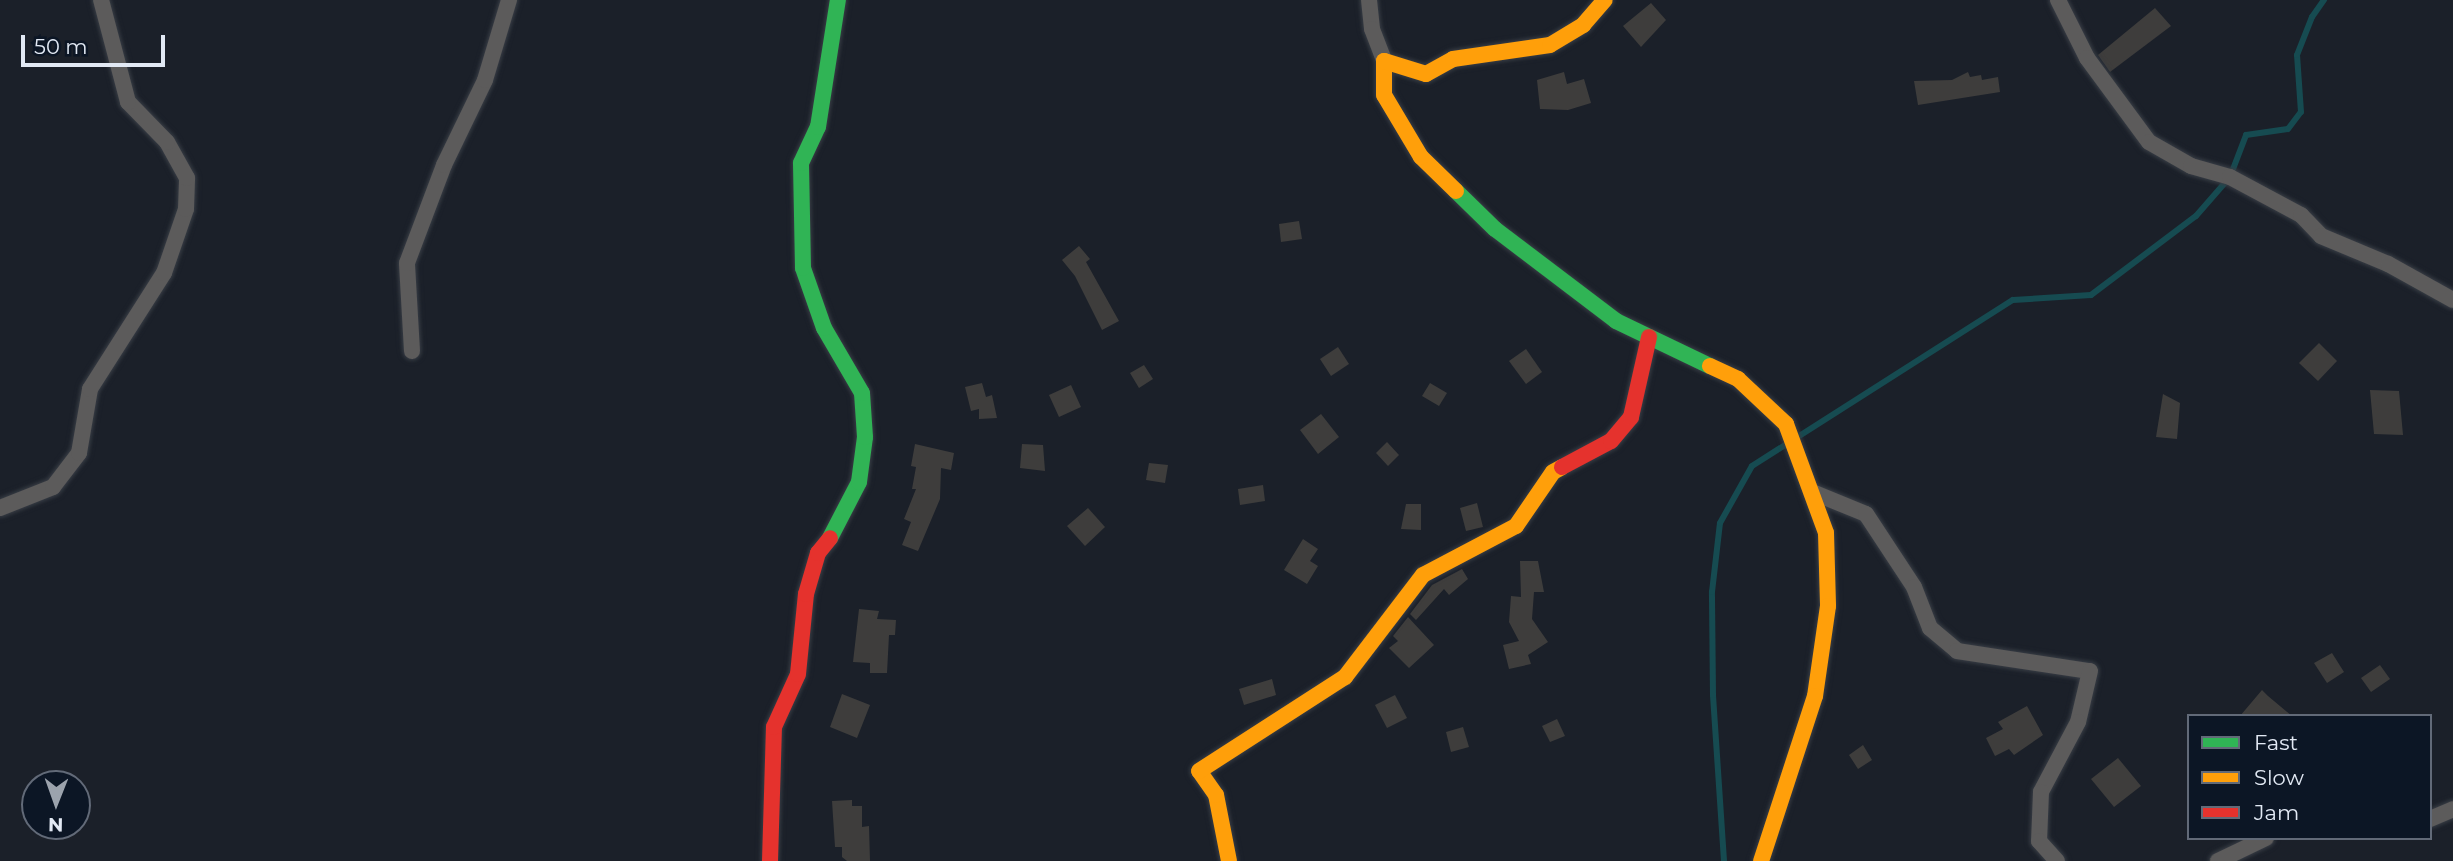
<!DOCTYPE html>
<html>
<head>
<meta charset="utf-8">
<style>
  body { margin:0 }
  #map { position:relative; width:2453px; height:861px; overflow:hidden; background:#1b2029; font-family:Montserrat,sans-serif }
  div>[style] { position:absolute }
  .stream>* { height:6px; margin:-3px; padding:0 3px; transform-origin:3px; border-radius:3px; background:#164b51 }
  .building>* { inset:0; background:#3e3d3c }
  .roads { filter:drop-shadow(0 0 2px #383d45) drop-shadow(0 0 2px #383d45) }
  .street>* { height:16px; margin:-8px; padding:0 8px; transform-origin:8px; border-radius:8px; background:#5c5b5b }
  .fast>* { height:16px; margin:-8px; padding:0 8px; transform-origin:8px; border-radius:8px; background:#30b455 }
  .slow>* { height:16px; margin:-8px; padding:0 8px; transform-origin:8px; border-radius:8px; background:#ff9f0a }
  .jam>* { height:16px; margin:-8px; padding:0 8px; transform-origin:8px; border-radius:8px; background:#e5322d }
  span { translate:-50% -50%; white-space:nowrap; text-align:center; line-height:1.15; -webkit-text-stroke:7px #0c1625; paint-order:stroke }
  .legend { position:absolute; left:2187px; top:714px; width:245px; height:126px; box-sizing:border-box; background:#0c1625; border:2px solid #626a78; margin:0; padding:9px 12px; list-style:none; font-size:21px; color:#e2e9f4 }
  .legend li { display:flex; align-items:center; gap:14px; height:35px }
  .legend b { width:35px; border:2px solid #626a78 }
  .north { position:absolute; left:21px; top:770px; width:70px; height:70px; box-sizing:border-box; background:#0c1625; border:2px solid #626a78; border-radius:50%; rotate:181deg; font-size:19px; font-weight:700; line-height:28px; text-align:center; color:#e2e9f4 }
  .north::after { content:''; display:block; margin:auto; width:24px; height:32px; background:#9ca3ad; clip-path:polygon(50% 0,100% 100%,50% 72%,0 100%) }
  .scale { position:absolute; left:21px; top:35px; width:144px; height:32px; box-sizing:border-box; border:4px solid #e2e9f4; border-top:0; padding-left:9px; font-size:21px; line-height:24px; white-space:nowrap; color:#e2e9f4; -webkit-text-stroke:5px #0c1625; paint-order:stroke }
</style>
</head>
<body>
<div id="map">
  <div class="stream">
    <i style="left:1724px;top:861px;width:166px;rotate:-93.8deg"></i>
    <i style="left:1713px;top:695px;width:103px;rotate:-90.6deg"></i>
    <i style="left:1712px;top:592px;width:69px;rotate:-83.4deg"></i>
    <i style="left:1720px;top:523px;width:65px;rotate:-60.7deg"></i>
    <i style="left:1752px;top:466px;width:309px;rotate:-32.5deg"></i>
    <i style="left:2013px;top:300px;width:78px;rotate:-3.7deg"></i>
    <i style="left:2091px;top:295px;width:131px;rotate:-37deg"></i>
    <i style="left:2196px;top:216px;width:52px;rotate:-48.9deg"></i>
    <i style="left:2230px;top:177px;width:45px;rotate:-69.1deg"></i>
    <i style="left:2246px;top:135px;width:42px;rotate:-8.1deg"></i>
    <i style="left:2288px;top:129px;width:21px;rotate:-53deg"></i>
    <i style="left:2301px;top:112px;width:57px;rotate:-94deg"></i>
    <i style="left:2297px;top:55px;width:41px;rotate:-68.5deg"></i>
    <i style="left:2312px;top:17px;width:21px;rotate:-55deg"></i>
  </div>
  <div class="building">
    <i style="clip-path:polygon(1651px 3px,1666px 20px,1641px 47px,1623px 26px)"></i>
    <i style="clip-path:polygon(2155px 8px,2171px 26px,2110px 72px,2098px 55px)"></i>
    <i style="clip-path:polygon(1564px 72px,1567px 84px,1584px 79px,1591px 103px,1568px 110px,1540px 109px,1537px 80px)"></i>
    <i style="clip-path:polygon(1968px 72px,1970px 77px,1981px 75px,1982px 80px,1998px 77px,2000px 92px,1918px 105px,1914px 81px,1952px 80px)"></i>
    <i style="clip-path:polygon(1299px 221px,1302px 239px,1281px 242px,1279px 224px)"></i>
    <i style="clip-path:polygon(1079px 246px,1090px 259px,1086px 262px,1119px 321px,1102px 330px,1075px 276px,1062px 260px)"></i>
    <i style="clip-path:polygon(2319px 343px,2337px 361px,2318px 381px,2299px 363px)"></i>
    <i style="clip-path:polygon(1338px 347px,1349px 364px,1331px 376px,1320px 359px)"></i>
    <i style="clip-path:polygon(1526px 349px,1542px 372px,1526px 384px,1509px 361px)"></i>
    <i style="clip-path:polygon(1144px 365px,1153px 379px,1139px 388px,1130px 373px)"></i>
    <i style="clip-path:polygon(982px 383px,986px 397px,992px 395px,997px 418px,979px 419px,979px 409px,971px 411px,965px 387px)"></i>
    <i style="clip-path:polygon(1430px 383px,1447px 393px,1439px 406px,1422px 396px)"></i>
    <i style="clip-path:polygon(1071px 385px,1081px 407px,1059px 417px,1049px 395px)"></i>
    <i style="clip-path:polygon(2370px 390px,2399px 391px,2403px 435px,2374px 434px)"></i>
    <i style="clip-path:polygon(2163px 394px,2180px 403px,2177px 439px,2156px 437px)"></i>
    <i style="clip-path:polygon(1321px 414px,1339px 437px,1318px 454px,1300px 430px)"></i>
    <i style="clip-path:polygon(1387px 442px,1399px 455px,1388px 466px,1376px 453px)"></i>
    <i style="clip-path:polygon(915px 444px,954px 453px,951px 470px,941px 468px,940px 499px,918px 551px,902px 545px,911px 522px,904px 519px,916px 489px,912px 489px,916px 467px,911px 466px)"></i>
    <i style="clip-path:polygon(1022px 444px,1043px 445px,1045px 471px,1020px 468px)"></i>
    <i style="clip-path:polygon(1149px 463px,1168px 465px,1165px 483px,1146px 480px)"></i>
    <i style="clip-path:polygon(1263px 485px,1265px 501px,1240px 505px,1238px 489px)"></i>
    <i style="clip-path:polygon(1477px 503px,1483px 527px,1466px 531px,1460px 508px)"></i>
    <i style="clip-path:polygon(1406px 504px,1421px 504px,1421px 530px,1401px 529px)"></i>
    <i style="clip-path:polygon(1088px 508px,1105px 527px,1085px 546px,1067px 526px)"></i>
    <i style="clip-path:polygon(1303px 539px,1318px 549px,1310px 561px,1318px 566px,1307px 584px,1284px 570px)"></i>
    <i style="clip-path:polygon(1520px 561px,1538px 561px,1544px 592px,1534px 592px,1532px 619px,1548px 642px,1528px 655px,1531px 664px,1509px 669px,1503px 645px,1519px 641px,1509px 622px,1511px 596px,1521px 597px)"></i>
    <i style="clip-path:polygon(1462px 569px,1468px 579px,1449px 595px,1444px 589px,1416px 620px,1410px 614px,1432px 585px)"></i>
    <i style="clip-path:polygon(859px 609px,879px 611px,877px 619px,896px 620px,895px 635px,889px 635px,887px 673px,870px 673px,870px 663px,853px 662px)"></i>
    <i style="clip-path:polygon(1408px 617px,1434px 645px,1409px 668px,1389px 648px,1398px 641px,1393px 636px)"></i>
    <i style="clip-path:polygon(2332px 653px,2344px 672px,2327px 683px,2314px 663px)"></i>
    <i style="clip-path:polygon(2380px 665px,2390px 679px,2371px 692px,2361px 678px)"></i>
    <i style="clip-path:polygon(1272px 679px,1276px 695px,1244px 705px,1239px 689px)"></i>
    <i style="clip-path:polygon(2262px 690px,2268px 696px,2292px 716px,2240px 716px)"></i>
    <i style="clip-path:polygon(842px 694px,870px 705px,857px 738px,830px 727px)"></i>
    <i style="clip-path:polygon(1395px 695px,1407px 718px,1387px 728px,1375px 705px)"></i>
    <i style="clip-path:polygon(2027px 706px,2043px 735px,2014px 755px,2009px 749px,1995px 756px,1986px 738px,2003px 729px,1998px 722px)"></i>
    <i style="clip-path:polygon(1557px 719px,1565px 736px,1550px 742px,1542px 726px)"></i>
    <i style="clip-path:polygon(1463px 727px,1469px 747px,1451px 752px,1446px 732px)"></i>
    <i style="clip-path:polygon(1863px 745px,1872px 760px,1858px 769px,1849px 755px)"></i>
    <i style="clip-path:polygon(2118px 758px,2141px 786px,2114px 807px,2091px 779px)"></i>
    <i style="clip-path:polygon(852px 800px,852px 806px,862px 806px,862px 827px,869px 826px,870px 861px,847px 861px,842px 857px,842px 847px,835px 847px,832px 801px)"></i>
  </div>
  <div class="roads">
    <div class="street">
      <i style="left:1369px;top:0;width:29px;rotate:84deg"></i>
      <i style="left:1372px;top:29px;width:34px;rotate:69deg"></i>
      <i style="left:2058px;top:0;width:65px;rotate:63.4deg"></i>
      <i style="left:2087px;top:58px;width:104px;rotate:53.6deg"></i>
      <i style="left:2149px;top:142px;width:48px;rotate:29.7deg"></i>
      <i style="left:2191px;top:166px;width:41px;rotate:15.8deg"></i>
      <i style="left:2230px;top:177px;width:81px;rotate:28.2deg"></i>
      <i style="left:2301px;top:215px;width:29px;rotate:46deg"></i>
      <i style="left:2321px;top:236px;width:73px;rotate:22.7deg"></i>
      <i style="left:2388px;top:264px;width:74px;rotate:29deg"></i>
      <i style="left:412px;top:351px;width:88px;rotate:-93.3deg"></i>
      <i style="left:407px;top:263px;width:105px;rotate:-69.3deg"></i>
      <i style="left:444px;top:165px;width:94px;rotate:-64.2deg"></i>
      <i style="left:485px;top:80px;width:84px;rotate:-73.3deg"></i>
      <i style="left:1812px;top:492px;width:58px;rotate:22.2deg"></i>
      <i style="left:1866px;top:514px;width:87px;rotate:56.7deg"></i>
      <i style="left:1914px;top:587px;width:44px;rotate:68.7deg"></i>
      <i style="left:1930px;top:628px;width:35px;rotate:40deg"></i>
      <i style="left:1957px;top:651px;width:134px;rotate:8.6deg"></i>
      <i style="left:2090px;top:671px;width:52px;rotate:103.2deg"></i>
      <i style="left:2078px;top:722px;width:79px;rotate:117.9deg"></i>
      <i style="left:2041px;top:792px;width:49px;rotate:92.3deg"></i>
      <i style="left:2039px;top:841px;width:27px;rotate:48deg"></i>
      <i style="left:0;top:508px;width:57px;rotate:-21.6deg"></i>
      <i style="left:53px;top:487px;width:43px;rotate:-52.6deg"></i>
      <i style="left:79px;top:453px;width:65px;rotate:-80.2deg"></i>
      <i style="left:90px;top:389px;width:138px;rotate:-57.5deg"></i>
      <i style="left:164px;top:273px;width:68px;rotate:-71deg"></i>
      <i style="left:186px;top:209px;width:31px;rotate:-88deg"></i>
      <i style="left:187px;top:178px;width:41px;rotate:-119.1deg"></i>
      <i style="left:167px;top:142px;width:56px;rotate:-134.3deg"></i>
      <i style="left:128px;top:102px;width:106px;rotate:-104.8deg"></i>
      <i style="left:2430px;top:819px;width:25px;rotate:-23deg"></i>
      <i style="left:2218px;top:861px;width:53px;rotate:-25.6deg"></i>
    </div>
    <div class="fast">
      <i style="left:1456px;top:191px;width:54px;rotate:44.3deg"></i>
      <i style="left:1495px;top:229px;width:152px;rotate:37.2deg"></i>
      <i style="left:1616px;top:321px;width:104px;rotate:25.6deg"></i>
      <i style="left:830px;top:538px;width:63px;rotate:-62.6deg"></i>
      <i style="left:859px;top:482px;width:45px;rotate:-82.4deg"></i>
      <i style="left:865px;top:437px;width:44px;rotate:-93.9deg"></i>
      <i style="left:862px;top:393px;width:75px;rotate:-120.3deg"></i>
      <i style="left:824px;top:328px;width:64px;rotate:-109.3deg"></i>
      <i style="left:803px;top:268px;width:105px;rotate:-91.1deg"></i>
      <i style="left:801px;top:163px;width:40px;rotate:-65deg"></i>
      <i style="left:818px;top:127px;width:129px;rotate:-81.1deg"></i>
    </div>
    <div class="slow">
      <i style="left:1456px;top:191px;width:49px;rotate:-135.8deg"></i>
      <i style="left:1421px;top:157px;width:72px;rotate:-120.8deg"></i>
      <i style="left:1384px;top:95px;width:34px;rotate:-90deg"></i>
      <i style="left:1384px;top:61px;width:44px;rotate:17.2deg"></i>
      <i style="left:1426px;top:74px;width:31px;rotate:-29deg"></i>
      <i style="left:1453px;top:59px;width:98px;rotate:-8.2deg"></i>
      <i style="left:1550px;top:45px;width:39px;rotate:-31deg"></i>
      <i style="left:1583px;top:25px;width:33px;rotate:-49deg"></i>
      <i style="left:1710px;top:366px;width:31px;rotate:25deg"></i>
      <i style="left:1738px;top:379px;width:66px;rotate:43.2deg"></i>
      <i style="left:1786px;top:424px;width:116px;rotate:69.8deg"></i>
      <i style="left:1826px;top:533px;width:73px;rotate:88.4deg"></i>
      <i style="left:1828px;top:606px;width:91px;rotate:98.2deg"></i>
      <i style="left:1815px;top:696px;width:174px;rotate:108.1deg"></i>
      <i style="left:1229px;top:861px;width:67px;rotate:-101.1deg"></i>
      <i style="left:1216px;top:795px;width:29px;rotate:-125deg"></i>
      <i style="left:1199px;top:771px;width:174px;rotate:-32.8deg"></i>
      <i style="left:1345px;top:677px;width:128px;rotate:-52.6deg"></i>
      <i style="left:1423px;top:575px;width:105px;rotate:-27.8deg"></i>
      <i style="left:1516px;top:526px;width:65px;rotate:-55.6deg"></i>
      <i style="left:1553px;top:472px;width:10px;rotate:-29deg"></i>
    </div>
    <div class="jam">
      <i style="left:1562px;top:467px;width:55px;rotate:-28deg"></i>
      <i style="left:1611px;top:441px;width:31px;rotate:-50deg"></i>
      <i style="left:1631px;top:417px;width:82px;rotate:-77.3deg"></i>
      <i style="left:770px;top:861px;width:134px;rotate:-88.3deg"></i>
      <i style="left:774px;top:727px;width:58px;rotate:-65.6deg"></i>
      <i style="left:798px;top:674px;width:80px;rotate:-84.3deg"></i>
      <i style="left:806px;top:594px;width:43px;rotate:-73.7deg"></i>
      <i style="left:818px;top:553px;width:19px;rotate:-51deg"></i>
    </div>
  </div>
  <ul class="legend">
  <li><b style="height:9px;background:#30b455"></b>Fast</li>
  <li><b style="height:9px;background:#ff9f0a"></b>Slow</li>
  <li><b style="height:9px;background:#e5322d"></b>Jam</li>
  </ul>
  <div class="north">N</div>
  <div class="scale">50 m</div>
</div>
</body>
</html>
